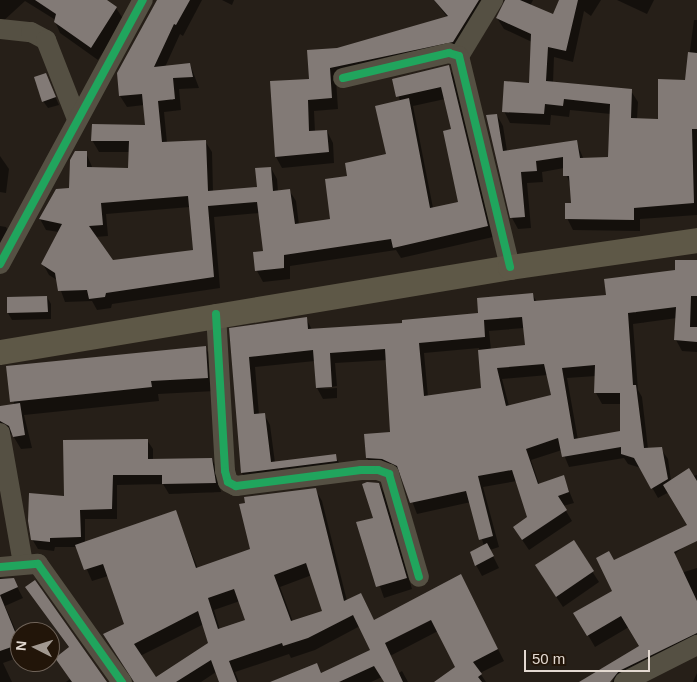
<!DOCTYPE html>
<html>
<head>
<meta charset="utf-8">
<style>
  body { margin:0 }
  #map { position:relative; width:697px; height:682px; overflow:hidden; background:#261f18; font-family:Helvetica,sans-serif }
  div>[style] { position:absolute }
  .shadow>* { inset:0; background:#0007 }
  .building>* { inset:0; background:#827a76 }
  .minor>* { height:20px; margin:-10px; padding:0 10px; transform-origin:10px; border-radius:10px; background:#555043 }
  .major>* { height:25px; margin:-12.5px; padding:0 12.5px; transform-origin:12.5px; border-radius:12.5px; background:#5e5847 }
  .cycleway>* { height:8px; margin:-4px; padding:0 4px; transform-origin:4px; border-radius:4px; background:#20a55d }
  span { translate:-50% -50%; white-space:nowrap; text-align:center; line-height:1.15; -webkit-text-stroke:5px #221509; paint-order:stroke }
  .north { position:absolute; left:10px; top:622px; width:50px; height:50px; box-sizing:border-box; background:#221509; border:1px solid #6f6359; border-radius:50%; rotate:275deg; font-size:14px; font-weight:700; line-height:20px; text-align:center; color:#e3d9d1 }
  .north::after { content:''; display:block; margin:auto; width:18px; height:22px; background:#a19890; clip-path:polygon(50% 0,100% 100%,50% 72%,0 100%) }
  .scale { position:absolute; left:524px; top:650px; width:126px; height:22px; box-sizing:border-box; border:2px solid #e3d9d1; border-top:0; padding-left:6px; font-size:15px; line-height:18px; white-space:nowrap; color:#e3d9d1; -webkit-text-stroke:4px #221509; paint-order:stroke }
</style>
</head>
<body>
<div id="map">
  <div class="shadow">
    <i style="clip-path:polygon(0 0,104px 0,116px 8px,124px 20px,98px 60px,60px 33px,54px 19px,25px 1px,0 24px)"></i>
    <i style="clip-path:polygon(evenodd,159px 0,202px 0,183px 36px,180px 34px,165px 67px,190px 64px,199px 88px,179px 89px,181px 110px,164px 112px,167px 143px,205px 141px,212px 152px,213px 192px,258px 189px,271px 168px,277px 179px,278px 192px,289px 190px,296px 201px,299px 225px,332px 220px,349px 177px,387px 155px,400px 101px,394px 80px,448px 67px,455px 78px,493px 237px,401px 258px,396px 250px,290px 266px,290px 279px,263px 282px,257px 271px,255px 253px,264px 252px,260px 213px,214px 217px,220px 288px,112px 304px,111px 308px,97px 310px,92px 301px,65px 302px,57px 280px,49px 275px,43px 264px,59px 232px,46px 230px,40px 219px,70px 189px,86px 153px,93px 169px,130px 169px,130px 152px,99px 152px,92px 140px,146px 126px,144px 105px,127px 107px,120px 96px,159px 0,445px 99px,452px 130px,460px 203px,433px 208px,413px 106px,445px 99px,159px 0,190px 207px,194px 251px,112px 262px,95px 237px,108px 236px,106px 214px,190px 207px)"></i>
    <i style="clip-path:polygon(222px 0,234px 0,232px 5px)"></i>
    <i style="clip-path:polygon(434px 0,499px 0,459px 53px,336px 80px,338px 109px,314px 111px,315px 132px,327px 131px,333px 143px,334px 163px,282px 168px,276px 157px,310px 80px,337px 50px,448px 18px)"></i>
    <i style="clip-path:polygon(503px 0,533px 0,530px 6px,554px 16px,563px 0,601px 0,591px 16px,584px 11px,573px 62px,554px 57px,553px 83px,631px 91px,638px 102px,637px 119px,659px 120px,686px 81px,694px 20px,697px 20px,697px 215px,640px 219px,640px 231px,573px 230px,567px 218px,572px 204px,571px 187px,564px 168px,542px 172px,543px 182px,527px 183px,531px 228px,518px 229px,512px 218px,497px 115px,503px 126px,507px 151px,576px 141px,584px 160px,609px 158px,611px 114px,570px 110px,569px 117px,551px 115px,550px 125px,510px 123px,504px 111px,530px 84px,532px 42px,504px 29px,497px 18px,506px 1px)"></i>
    <i style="clip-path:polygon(617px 0,654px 0,647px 14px)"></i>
    <i style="clip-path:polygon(45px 74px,59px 105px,48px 108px,43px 101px)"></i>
    <i style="clip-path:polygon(0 156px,9px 169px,6px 193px,0 192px)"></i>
    <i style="clip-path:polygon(0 226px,6px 227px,13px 239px,0 267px)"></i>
    <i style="clip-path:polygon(evenodd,697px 262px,697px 352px,682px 351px,676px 340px,677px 318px,633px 324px,638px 390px,642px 397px,648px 449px,661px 449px,668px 459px,671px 481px,697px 475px,697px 539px,669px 492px,658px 498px,641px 468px,628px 464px,624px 458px,569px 467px,562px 450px,531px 460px,539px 484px,563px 476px,574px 503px,563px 506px,572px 521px,529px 550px,514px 528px,529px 518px,517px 481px,483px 487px,499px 547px,490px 550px,499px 568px,482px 576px,476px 565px,484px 546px,471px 502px,417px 514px,402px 475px,389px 469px,373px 469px,367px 458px,392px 433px,387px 360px,335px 363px,337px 386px,320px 389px,337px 388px,337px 398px,323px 399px,317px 388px,315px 361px,255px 367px,259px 415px,264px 414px,270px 425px,275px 463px,335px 456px,341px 466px,248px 484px,242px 473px,230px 330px,306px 318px,312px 330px,404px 324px,479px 314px,532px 294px,537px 302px,607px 296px,697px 262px,524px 328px,526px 346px,491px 350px,489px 331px,524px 328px,697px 262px,479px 348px,483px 390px,428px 397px,424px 353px,479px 348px,697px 262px,548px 375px,552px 396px,509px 406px,502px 379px,548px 375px,697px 262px,596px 376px,596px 393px,602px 404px,621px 404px,621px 432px,578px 440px,567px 378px,596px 376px)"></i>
    <i style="clip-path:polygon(47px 297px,51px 304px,51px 319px,12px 320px,8px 313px)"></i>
    <i style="clip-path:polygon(205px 347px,213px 361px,215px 391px,158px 394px,159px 401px,24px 415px,32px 448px,21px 449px,12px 434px,0 438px,0 410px,15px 408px,7px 367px)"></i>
    <i style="clip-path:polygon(evenodd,147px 440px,153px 449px,153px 460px,212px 459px,217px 469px,221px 492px,169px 494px,163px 484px,117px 485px,117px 519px,85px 519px,85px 543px,175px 511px,198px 569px,251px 550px,315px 489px,322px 501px,347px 601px,361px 594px,374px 621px,467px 588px,504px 661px,480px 673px,486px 682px,436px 682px,456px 668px,438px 631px,390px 656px,399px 673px,402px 671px,408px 682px,385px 682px,382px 677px,371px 682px,270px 682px,317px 664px,322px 674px,372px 651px,360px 626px,315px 650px,291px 658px,289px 654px,235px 672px,239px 682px,220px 682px,216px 672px,201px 682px,134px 682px,125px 624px,108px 576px,92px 581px,77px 547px,55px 547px,54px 551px,38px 549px,32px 539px,65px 497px,147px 440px,312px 575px,324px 612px,293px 622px,280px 587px,312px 575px,147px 440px,240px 601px,247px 620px,220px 630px,214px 610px,240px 601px,147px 440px,204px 624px,210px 643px,156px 679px,140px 656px,204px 624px)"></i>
    <i style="clip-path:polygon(379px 484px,385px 495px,412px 589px,384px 598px,358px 523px,374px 519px)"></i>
    <i style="clip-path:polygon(673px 533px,682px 548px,639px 586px,697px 568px,697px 647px,630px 682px,612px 682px,615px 676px,609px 682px,580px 682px,640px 647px,629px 627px,595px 647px,575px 613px,614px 591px,614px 562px)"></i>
    <i style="clip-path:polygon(573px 542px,599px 582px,563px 607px,543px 577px)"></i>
    <i style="clip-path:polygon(0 578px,13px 579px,23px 598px,5px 606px,20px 640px,20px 657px,3px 663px,12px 682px,0 682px)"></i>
    <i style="clip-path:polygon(27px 587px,106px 682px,66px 682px,70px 679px,70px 649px)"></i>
    <i style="clip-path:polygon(697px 673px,697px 682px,693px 682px)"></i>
  </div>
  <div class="building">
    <i style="clip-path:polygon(35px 0,107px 0,117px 7px,91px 48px,54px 22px,56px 14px)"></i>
    <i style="clip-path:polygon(evenodd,157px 0,190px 0,176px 25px,174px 24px,154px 67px,190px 63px,193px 77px,173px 78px,175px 99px,158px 101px,162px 142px,206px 140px,208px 191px,257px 187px,255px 168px,271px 167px,273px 191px,290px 189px,295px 224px,330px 219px,325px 179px,347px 176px,345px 163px,386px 154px,375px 106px,409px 98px,430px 208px,458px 202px,443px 131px,451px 129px,441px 87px,396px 97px,392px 79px,449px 65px,488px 226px,393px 248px,391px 239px,284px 255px,284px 268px,255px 271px,253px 252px,263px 251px,257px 202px,208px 206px,214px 277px,106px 293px,105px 297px,89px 299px,87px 290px,58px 291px,55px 273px,41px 264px,62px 224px,39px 219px,56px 189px,69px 188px,70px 160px,75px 151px,87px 151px,87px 167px,128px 168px,129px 141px,91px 141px,92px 124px,145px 125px,142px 94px,119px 96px,117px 73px,157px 0,188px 196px,193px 250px,113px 260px,89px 226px,103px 225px,101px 203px,188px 196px)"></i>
    <i style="clip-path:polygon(434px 0,479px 0,453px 42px,330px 68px,332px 98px,308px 100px,309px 131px,327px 130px,329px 152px,275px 157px,270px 81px,309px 79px,307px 50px,337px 48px,448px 16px)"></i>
    <i style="clip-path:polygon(505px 0,520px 0,553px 14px,559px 0,578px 0,566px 51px,548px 47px,546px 81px,632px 89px,631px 118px,658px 119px,658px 79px,685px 80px,688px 52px,697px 53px,697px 129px,692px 129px,694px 203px,634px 208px,634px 220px,565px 219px,565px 203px,571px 203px,569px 176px,563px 176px,563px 157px,536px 161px,537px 171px,521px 172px,525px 217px,510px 218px,486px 115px,497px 114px,503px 151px,577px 140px,580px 158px,608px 157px,610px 104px,564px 99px,563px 106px,545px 104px,544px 114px,502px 112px,504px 81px,529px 83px,531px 34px,496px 18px)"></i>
    <i style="clip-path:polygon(46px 73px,56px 97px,42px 102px,34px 77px)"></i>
    <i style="clip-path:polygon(evenodd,675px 260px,697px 260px,697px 296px,691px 296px,690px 327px,697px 327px,697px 342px,674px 340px,676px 307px,628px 313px,633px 385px,636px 385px,644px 448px,662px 447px,668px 479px,651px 489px,634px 458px,621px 454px,621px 447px,562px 457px,558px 438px,526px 449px,538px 484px,564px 475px,569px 492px,558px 496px,567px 510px,522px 540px,513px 527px,527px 517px,512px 470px,478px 476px,493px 536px,479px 540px,466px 491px,410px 503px,397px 466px,382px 459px,366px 458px,364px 434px,390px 432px,385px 349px,330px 353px,332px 387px,316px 388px,313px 350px,249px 357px,254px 414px,265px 413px,271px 462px,336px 454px,337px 461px,241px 473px,229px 328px,307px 317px,308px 329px,402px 323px,402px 320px,478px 313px,477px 298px,533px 293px,534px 301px,606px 295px,604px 279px,675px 270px,675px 260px,522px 317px,525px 345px,478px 350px,481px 388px,424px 396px,419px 343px,485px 337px,484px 320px,522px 317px,675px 260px,544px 364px,551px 395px,506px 406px,497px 368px,544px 364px,675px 260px,595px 365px,594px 393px,620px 393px,620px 431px,574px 439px,562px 368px,595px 365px)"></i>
    <i style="clip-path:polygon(47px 296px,48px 312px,7px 313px,7px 297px)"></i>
    <i style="clip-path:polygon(206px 346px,208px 378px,151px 381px,152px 387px,10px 402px,6px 366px)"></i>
    <i style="clip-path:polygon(20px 403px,25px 435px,13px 437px,9px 426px,0 421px,0 406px)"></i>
    <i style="clip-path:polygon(148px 439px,148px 459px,212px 458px,216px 483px,162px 484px,162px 475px,113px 475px,112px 509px,80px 510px,81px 537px,50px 538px,50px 542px,31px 540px,28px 521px,29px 493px,64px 496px,63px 440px)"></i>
    <i style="clip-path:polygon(689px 468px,697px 481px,697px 541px,674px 552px,697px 601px,697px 633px,619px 671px,610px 682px,579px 682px,639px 646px,621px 616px,587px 636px,573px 613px,612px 591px,596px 558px,609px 551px,614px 560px,687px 525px,663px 485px)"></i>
    <i style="clip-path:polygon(367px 482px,379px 483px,407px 578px,376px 587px,356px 522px,373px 518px,362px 484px)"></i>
    <i style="clip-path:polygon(evenodd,316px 488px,344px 601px,361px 593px,374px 620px,461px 574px,498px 649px,473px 662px,482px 674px,478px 677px,482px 682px,434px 682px,455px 667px,431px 620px,385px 643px,403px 682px,384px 682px,374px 666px,339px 682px,270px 682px,317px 663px,321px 673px,370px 650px,353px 615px,308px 638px,283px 646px,282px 643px,229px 661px,237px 682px,219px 682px,211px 660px,176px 682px,134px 682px,103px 634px,124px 624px,103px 564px,84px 570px,75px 545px,176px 510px,196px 568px,250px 549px,239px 504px,245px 503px,244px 497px,316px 488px,306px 563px,322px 611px,291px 621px,274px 575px,306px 563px,316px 488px,234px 589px,245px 620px,218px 629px,208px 598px,234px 589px,316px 488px,198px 611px,208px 643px,156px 677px,134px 644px,198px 611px)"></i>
    <i style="clip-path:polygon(574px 540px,594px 571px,556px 597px,535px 565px)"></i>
    <i style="clip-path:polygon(487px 543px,494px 556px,475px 566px,470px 552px)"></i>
    <i style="clip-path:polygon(14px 578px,18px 587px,0 595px,20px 644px,0 651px,0 579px)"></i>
    <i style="clip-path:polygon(35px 580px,107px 682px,72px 682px,55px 658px,69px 647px,25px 587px)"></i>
  </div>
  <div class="minor">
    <i style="left:0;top:29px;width:31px;rotate:6deg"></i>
    <i style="left:31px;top:32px;width:17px;rotate:28deg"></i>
    <i style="left:46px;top:40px;width:85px;rotate:68.6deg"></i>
    <i style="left:459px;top:56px;width:66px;rotate:-58.7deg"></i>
    <i style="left:343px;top:78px;width:109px;rotate:-13.3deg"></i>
    <i style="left:449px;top:53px;width:10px;rotate:17deg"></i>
    <i style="left:459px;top:56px;width:217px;rotate:76.4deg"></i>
    <i style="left:0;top:264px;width:300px;rotate:-61.6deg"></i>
    <i style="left:216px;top:314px;width:157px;rotate:86.7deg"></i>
    <i style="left:225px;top:471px;width:11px;rotate:75deg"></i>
    <i style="left:228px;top:482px;width:9px;rotate:27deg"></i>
    <i style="left:236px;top:486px;width:126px;rotate:-7.3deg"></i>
    <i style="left:361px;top:470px;width:17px"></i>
    <i style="left:378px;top:470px;width:12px;rotate:20deg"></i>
    <i style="left:389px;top:474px;width:107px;rotate:73.8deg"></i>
    <i style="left:0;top:433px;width:132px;rotate:80deg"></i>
    <i style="left:0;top:567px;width:38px;rotate:-5deg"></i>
    <i style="left:38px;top:564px;width:145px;rotate:54.6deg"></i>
    <i style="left:624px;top:682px;width:82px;rotate:-26.9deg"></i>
  </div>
  <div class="major">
    <i style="left:0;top:352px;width:517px;rotate:-9.46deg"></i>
    <i style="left:510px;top:267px;width:189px;rotate:-8.2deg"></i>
  </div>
  <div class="cycleway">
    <i style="left:343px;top:78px;width:109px;rotate:-13.3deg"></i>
    <i style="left:449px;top:53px;width:10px;rotate:17deg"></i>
    <i style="left:459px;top:56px;width:217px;rotate:76.4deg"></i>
    <i style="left:0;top:264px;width:300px;rotate:-61.6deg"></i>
    <i style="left:216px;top:314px;width:157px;rotate:86.7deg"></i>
    <i style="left:225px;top:471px;width:11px;rotate:75deg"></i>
    <i style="left:228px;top:482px;width:9px;rotate:27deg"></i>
    <i style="left:236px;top:486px;width:126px;rotate:-7.3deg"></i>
    <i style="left:361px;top:470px;width:17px"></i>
    <i style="left:378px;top:470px;width:12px;rotate:20deg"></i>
    <i style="left:389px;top:474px;width:107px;rotate:73.8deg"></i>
    <i style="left:0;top:567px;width:38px;rotate:-5deg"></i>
    <i style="left:38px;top:564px;width:145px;rotate:54.6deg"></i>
  </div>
  <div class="north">N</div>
  <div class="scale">50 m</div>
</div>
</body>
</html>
